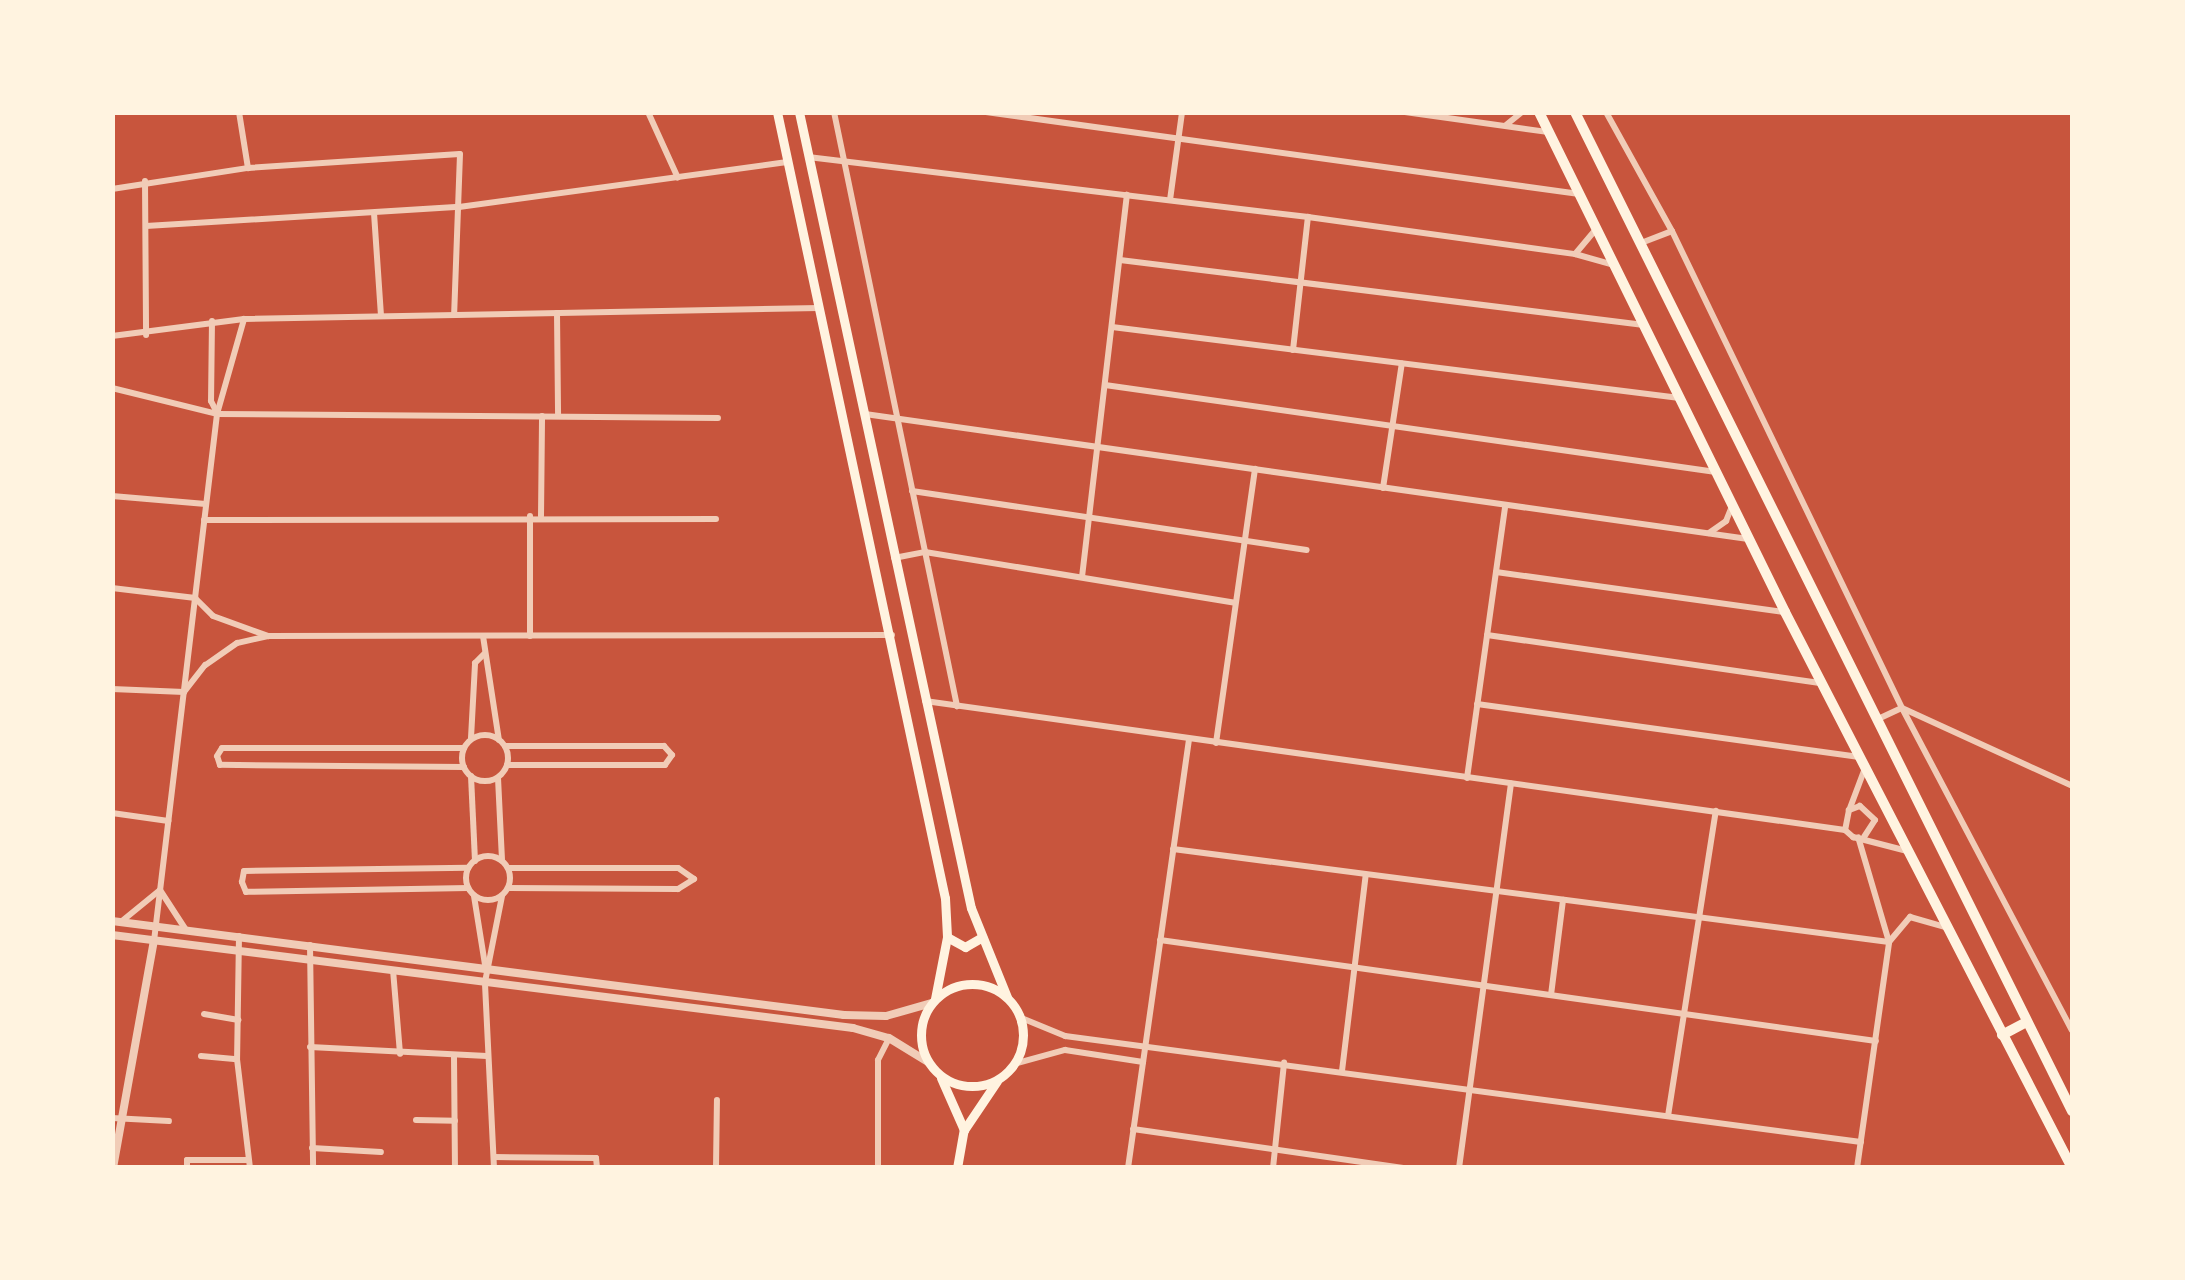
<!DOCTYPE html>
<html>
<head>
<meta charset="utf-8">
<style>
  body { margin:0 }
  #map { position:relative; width:2185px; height:1280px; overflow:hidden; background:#c8553d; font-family:"Open Sans",sans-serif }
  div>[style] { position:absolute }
  .minor>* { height:6px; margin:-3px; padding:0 3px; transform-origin:3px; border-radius:3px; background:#f1ccb7 }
  .minor>.ring { margin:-3px; padding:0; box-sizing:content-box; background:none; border:6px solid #f1ccb7; border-radius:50% }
  .tertiary>* { height:8px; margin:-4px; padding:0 4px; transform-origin:4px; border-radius:4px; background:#f1ccb7 }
  .secondary>* { height:9px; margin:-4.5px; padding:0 4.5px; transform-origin:4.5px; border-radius:4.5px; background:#fff3e0 }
  .secondary>.ring { margin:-4.5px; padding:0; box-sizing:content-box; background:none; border:9px solid #fff3e0; border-radius:50% }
  .primary>* { height:10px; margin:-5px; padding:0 5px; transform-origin:5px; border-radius:5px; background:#fff3e0 }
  span { translate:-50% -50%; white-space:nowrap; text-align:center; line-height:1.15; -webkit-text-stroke:9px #fff3e0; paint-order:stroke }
  .frame { position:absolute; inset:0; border:115px solid #fff3e0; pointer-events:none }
</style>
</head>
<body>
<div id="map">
  <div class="minor">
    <i style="left:239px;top:112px;width:57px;rotate:80.9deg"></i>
    <i style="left:648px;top:112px;width:72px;rotate:65.6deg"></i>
    <i style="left:834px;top:112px;width:607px;rotate:78.3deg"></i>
    <i style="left:986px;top:112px;width:599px;rotate:7.87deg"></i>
    <i style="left:1405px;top:112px;width:143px;rotate:8deg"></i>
    <i style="left:1606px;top:112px;width:136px;rotate:61deg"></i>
    <i style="left:1672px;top:231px;width:530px;rotate:64.26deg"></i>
    <i style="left:1902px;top:708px;width:364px;rotate:62.2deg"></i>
    <i style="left:1506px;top:125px;width:21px;rotate:-39deg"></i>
    <i style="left:808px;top:157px;width:504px;rotate:6.84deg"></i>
    <i style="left:1308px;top:217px;width:270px;rotate:7.9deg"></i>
    <i style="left:1575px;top:254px;width:41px;rotate:15.8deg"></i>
    <i style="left:145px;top:181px;width:154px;rotate:89.6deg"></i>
    <i style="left:112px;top:189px;width:138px;rotate:-8.8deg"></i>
    <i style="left:248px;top:168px;width:212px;rotate:-3.8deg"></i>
    <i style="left:460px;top:154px;width:161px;rotate:92.1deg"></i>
    <i style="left:1170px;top:200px;width:89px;rotate:-82.2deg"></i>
    <i style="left:374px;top:213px;width:103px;rotate:86.1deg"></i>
    <i style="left:146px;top:226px;width:314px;rotate:-3.5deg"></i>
    <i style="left:459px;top:207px;width:331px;rotate:-7.8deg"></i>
    <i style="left:1641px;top:243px;width:33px;rotate:-21deg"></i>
    <i style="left:1576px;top:253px;width:31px;rotate:-50deg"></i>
    <i style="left:1120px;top:260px;width:528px;rotate:7.07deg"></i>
    <i style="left:557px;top:313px;width:103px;rotate:89.4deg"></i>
    <i style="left:212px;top:321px;width:80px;rotate:90.7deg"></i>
    <i style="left:211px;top:401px;width:13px;rotate:63deg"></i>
    <i style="left:1112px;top:327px;width:572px;rotate:7.13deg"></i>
    <i style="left:112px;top:336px;width:133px;rotate:-7.3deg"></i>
    <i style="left:244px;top:319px;width:575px;rotate:-1.1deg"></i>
    <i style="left:1293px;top:350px;width:134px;rotate:-83.6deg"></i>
    <i style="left:1105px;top:385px;width:617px;rotate:8.1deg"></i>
    <i style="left:112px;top:388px;width:108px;rotate:13.9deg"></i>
    <i style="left:217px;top:414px;width:501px;rotate:0.46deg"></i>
    <i style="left:865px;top:414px;width:892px;rotate:8.06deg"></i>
    <i style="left:1383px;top:488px;width:126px;rotate:-81.4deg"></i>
    <i style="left:912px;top:491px;width:399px;rotate:8.5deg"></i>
    <i style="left:112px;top:496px;width:94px;rotate:4.9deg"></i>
    <i style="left:530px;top:516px;width:120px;rotate:90deg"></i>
    <i style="left:541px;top:516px;width:100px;rotate:-89.4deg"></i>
    <i style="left:204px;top:520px;width:512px;rotate:-0.11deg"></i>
    <i style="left:1709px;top:533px;width:21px;rotate:-35deg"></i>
    <i style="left:1726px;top:521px;width:16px;rotate:-68deg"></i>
    <i style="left:894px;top:558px;width:32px;rotate:-11deg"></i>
    <i style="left:925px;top:552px;width:314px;rotate:9.3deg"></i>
    <i style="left:1496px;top:572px;width:292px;rotate:7.9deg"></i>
    <i style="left:1082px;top:577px;width:385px;rotate:-83.3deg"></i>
    <i style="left:112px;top:588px;width:84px;rotate:6.9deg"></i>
    <i style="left:195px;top:598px;width:25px;rotate:45deg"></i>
    <i style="left:213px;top:616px;width:59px;rotate:20deg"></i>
    <i style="left:268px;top:636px;width:32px;rotate:167deg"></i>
    <i style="left:237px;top:643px;width:39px;rotate:145deg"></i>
    <i style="left:205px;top:665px;width:34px;rotate:128deg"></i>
    <i style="left:184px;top:692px;width:72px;rotate:-177.6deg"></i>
    <i style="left:1487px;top:635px;width:338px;rotate:8.2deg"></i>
    <i style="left:268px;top:636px;width:624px;rotate:-0.09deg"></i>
    <i style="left:483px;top:636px;width:105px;rotate:81.3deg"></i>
    <i style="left:925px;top:701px;width:929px;rotate:7.98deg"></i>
    <i style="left:1477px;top:704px;width:386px;rotate:7.9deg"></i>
    <i style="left:1878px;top:719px;width:26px;rotate:-25deg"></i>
    <i style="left:1902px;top:708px;width:187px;rotate:24.6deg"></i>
    <i class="ring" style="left:462px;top:735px;width:40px;height:40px"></i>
    <i style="left:471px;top:738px;width:75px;rotate:-86.9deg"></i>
    <i style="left:475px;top:663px;width:13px;rotate:-45deg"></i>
    <i style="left:1216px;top:743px;width:277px;rotate:-81.9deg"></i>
    <i style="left:505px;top:746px;width:159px"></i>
    <i style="left:664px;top:746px;width:12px;rotate:48deg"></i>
    <i style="left:672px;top:755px;width:12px;rotate:125deg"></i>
    <i style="left:665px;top:765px;width:158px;rotate:180deg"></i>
    <i style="left:464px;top:767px;width:244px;rotate:-179.5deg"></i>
    <i style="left:220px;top:765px;width:9px;rotate:-108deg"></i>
    <i style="left:217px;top:756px;width:9px;rotate:-58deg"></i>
    <i style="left:222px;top:748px;width:242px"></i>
    <i style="left:471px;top:776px;width:85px;rotate:87.3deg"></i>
    <i style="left:498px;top:778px;width:81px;rotate:87.2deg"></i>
    <i style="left:1467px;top:778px;width:274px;rotate:-82deg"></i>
    <i style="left:1850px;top:808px;width:43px;rotate:-69.4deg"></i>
    <i style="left:112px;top:813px;width:57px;rotate:8.1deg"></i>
    <i style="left:1864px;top:837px;width:20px;rotate:-57deg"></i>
    <i style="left:1875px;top:820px;width:21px;rotate:-137deg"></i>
    <i style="left:1860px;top:806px;width:12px;rotate:160deg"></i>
    <i style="left:1849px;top:810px;width:20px;rotate:101deg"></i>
    <i style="left:1845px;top:830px;width:11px;rotate:41deg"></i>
    <i style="left:1853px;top:837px;width:56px;rotate:14.5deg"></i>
    <i style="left:1173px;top:849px;width:722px;rotate:7.4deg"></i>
    <i style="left:1889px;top:942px;width:33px;rotate:-50deg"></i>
    <i style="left:1910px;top:917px;width:36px;rotate:16deg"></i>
    <i class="ring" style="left:466px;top:856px;width:38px;height:38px"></i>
    <i style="left:468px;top:888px;width:222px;rotate:179deg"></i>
    <i style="left:246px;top:892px;width:11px;rotate:-112deg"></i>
    <i style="left:242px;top:882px;width:11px;rotate:-80deg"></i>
    <i style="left:244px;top:871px;width:224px;rotate:-0.8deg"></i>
    <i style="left:509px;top:888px;width:169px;rotate:0.3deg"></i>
    <i style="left:678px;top:889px;width:19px;rotate:-32deg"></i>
    <i style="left:694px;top:879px;width:19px;rotate:-145deg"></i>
    <i style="left:678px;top:868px;width:169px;rotate:180deg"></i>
    <i style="left:474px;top:896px;width:70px;rotate:80.9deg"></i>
    <i style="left:122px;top:921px;width:49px;rotate:-39.2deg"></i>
    <i style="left:160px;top:890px;width:48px;rotate:57deg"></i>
    <i style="left:239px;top:936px;width:123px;rotate:90.9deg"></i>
    <i style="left:237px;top:1059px;width:110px;rotate:83.2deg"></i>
    <i style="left:1160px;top:940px;width:723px;rotate:8.03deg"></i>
    <i style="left:154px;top:941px;width:531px;rotate:-83.18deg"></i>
    <i style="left:217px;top:414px;width:99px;rotate:-74.1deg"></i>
    <i style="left:310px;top:945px;width:223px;rotate:89.2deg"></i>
    <i style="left:393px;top:970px;width:84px;rotate:85.2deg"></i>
    <i style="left:1551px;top:995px;width:96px;rotate:-82.8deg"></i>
    <i style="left:204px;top:1014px;width:35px;rotate:10deg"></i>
    <i style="left:1019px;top:1017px;width:50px;rotate:22.4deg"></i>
    <i style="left:1065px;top:1036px;width:803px;rotate:7.59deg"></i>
    <i style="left:310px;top:1047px;width:177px;rotate:2.9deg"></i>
    <i style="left:201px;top:1056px;width:36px;rotate:5deg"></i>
    <i style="left:454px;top:1057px;width:111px;rotate:89.5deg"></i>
    <i style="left:1014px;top:1064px;width:53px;rotate:-15.4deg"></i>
    <i style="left:1065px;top:1050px;width:79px;rotate:8.7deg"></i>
    <i style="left:1342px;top:1071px;width:198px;rotate:-83.1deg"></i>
    <i style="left:1668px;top:1116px;width:309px;rotate:-81.1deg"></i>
    <i style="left:112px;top:1118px;width:57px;rotate:3deg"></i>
    <i style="left:416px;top:1120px;width:39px;rotate:1deg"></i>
    <i style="left:1133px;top:1129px;width:273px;rotate:8.2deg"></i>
    <i style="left:312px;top:1148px;width:69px;rotate:3.3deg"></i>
    <i style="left:494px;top:1157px;width:102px;rotate:0.6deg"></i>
    <i style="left:596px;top:1158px;width:10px;rotate:84deg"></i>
    <i style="left:187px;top:1168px;width:8px;rotate:-90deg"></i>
    <i style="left:187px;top:1160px;width:61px"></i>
    <i style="left:494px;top:1168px;width:186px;rotate:-92.8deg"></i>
    <i style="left:485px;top:982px;width:88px;rotate:-78.8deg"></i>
    <i style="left:716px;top:1168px;width:68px;rotate:-89.2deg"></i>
    <i style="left:878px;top:1168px;width:108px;rotate:-90deg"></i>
    <i style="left:878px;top:1060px;width:25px;rotate:-63deg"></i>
    <i style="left:1128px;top:1168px;width:432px;rotate:-81.9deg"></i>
    <i style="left:1273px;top:1168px;width:106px;rotate:-84deg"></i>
    <i style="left:1459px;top:1168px;width:388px;rotate:-82.3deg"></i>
    <i style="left:1857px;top:1168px;width:228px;rotate:-81.9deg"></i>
    <i style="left:1889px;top:942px;width:109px;rotate:-106.4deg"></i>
  </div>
  <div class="tertiary">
    <i style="left:112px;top:921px;width:738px;rotate:7.32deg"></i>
    <i style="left:844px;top:1015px;width:42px;rotate:1.4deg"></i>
    <i style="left:886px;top:1016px;width:48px;rotate:-15.8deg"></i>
    <i style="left:112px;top:935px;width:747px;rotate:7.15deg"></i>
    <i style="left:853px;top:1028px;width:37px;rotate:16deg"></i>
    <i style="left:889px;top:1038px;width:46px;rotate:31.6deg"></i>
    <i style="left:113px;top:1168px;width:231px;rotate:-79.8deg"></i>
  </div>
  <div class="secondary">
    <i style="left:777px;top:112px;width:804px;rotate:77.94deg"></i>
    <i style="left:945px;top:898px;width:39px;rotate:87deg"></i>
    <i style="left:947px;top:937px;width:63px;rotate:101deg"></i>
    <i style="left:799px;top:112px;width:814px;rotate:77.81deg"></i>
    <i style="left:971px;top:908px;width:96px;rotate:68deg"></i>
    <i style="left:947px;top:937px;width:21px;rotate:29deg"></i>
    <i style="left:965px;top:947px;width:20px;rotate:-30deg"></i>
    <i class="ring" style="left:921px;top:984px;width:93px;height:93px"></i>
    <i style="left:941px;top:1078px;width:57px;rotate:66.1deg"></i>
    <i style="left:957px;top:1168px;width:39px;rotate:-80deg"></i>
    <i style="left:964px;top:1130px;width:59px;rotate:-56deg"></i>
  </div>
  <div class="primary">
    <i style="left:1539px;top:112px;width:557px;rotate:63.8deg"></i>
    <i style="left:1785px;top:612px;width:626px;rotate:62.7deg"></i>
    <i style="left:1575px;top:112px;width:1116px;rotate:63.55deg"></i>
    <i style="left:2002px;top:1035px;width:27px;rotate:-28deg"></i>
  </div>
  <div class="frame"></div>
</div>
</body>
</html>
